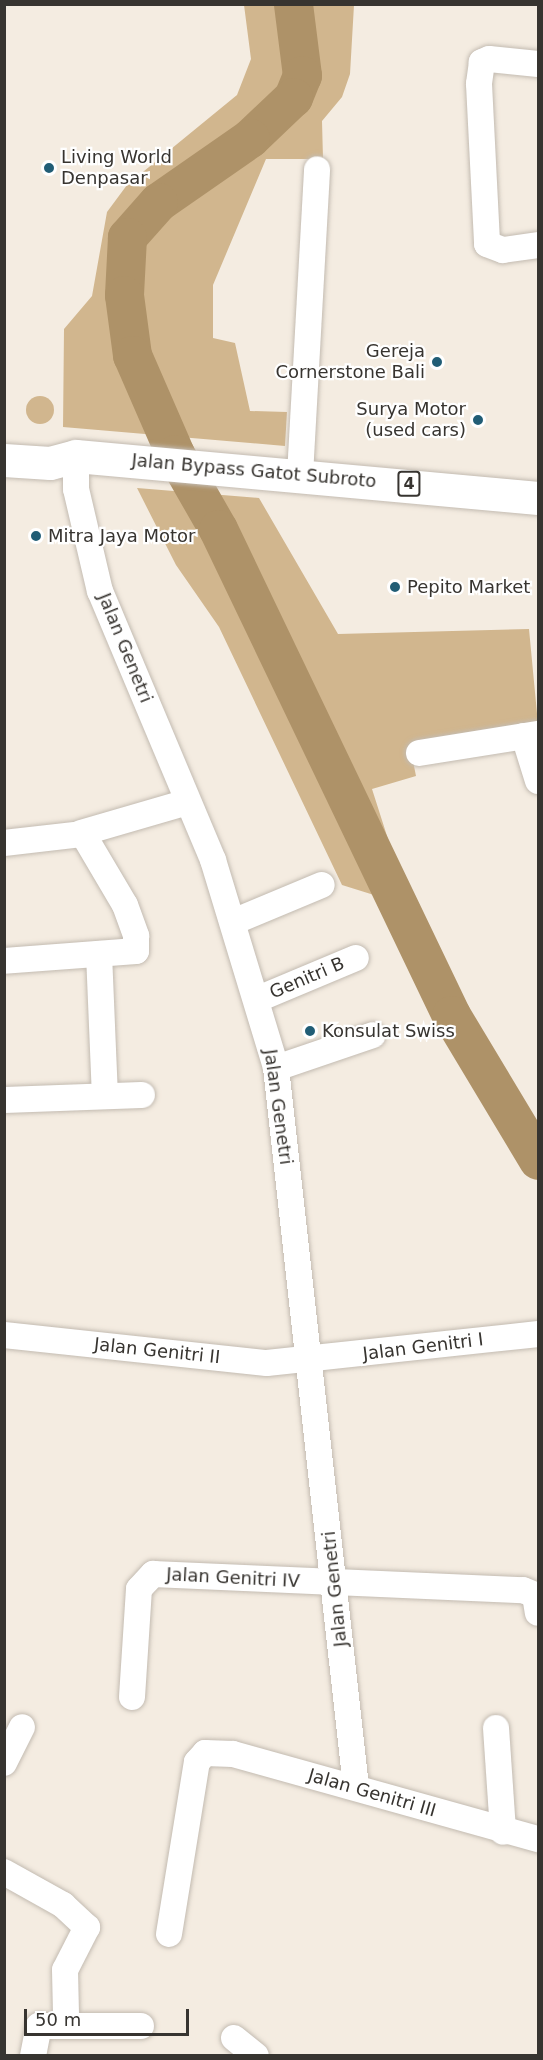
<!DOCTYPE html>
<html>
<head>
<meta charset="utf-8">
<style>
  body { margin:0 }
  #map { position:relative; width:543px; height:2060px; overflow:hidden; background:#f4ece1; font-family:"DejaVu Sans",sans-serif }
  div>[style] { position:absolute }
  .green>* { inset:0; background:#d1b68e }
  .round { border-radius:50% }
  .river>* { height:39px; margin:-19.5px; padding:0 19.5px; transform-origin:19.5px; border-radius:19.5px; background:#ae9268 }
  .roads { filter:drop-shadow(0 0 2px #c3bbb1) drop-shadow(0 0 2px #c3bbb1) }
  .minor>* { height:26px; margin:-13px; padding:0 13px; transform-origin:13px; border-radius:13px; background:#fff }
  .highway>* { height:33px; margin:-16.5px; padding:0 16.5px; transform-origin:16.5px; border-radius:16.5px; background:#fff }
  .dots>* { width:16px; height:16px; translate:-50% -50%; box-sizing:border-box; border:3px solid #fff; border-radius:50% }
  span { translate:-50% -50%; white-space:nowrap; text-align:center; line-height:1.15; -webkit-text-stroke:4.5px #fff; paint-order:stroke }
  .shield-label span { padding:2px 4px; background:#fff; border:2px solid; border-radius:4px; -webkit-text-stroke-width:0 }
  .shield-label { font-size:16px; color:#373430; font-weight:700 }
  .poi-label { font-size:18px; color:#373430 }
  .left { translate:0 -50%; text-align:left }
  .right { translate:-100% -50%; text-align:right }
  .street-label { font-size:18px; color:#373430 }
  .frame { position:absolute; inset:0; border:6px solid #373430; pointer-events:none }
  .scale { position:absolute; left:24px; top:2009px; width:165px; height:27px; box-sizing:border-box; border:3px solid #373430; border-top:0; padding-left:8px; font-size:18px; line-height:21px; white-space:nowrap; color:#373430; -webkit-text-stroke:4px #fff; paint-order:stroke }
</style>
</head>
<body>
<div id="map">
  <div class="green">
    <i style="clip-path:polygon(244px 5px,354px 5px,350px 74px,342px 97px,322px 121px,323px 159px,266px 159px,213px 285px,213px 338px,235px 343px,250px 411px,287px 412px,285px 446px,63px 427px,64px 329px,92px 296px,107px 212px,127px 185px,237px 95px,251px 59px)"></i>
    <i class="round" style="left:26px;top:396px;width:28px;height:28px"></i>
    <i style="clip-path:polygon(137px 488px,259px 498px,338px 634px,529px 629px,538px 724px,410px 746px,416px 776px,372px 789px,403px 886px,374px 895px,342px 885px,219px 627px,176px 565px)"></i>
  </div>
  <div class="river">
    <i style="left:293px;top:4px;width:72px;rotate:82.8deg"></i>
    <i style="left:302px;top:75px;width:24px;rotate:112deg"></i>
    <i style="left:293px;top:97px;width:59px;rotate:136.4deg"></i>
    <i style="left:250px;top:138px;width:112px;rotate:145.2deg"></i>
    <i style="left:158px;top:202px;width:47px;rotate:131.5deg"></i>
    <i style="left:127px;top:237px;width:58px;rotate:93deg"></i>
    <i style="left:124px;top:295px;width:61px;rotate:82.4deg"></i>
    <i style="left:132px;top:355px;width:108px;rotate:66.5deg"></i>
    <i style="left:175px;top:454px;width:86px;rotate:60.2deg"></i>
    <i style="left:218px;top:529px;width:539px;rotate:64.39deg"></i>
    <i style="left:451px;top:1015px;width:169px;rotate:59deg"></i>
  </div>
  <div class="roads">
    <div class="minor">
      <i style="left:538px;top:64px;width:49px;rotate:-174.2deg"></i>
      <i style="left:489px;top:59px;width:8px;rotate:157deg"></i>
      <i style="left:482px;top:62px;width:22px;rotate:98deg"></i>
      <i style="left:479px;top:84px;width:160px;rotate:87.1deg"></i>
      <i style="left:487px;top:244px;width:17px;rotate:21deg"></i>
      <i style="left:503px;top:250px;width:35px;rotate:-8deg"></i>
      <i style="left:76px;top:456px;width:33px;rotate:90deg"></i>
      <i style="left:76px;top:489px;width:105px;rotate:76.8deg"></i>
      <i style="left:100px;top:591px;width:292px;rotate:67.2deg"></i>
      <i style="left:213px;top:860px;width:217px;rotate:73.1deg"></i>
      <i style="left:276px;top:1068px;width:723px;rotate:83.65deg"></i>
      <i style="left:300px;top:475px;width:306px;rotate:-86.8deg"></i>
      <i style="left:524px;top:736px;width:47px;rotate:72.7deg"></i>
      <i style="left:419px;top:753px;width:121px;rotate:-9.1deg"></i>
      <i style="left:81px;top:833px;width:111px;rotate:-16.2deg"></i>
      <i style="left:4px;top:843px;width:80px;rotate:-6.5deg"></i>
      <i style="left:83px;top:834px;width:82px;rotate:59.4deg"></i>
      <i style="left:125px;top:905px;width:33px;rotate:70deg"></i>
      <i style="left:136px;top:936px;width:15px;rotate:90deg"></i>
      <i style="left:136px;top:951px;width:132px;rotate:175.7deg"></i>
      <i style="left:233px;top:922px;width:96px;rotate:-22.6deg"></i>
      <i style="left:99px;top:954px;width:142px;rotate:87.6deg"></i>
      <i style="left:258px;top:999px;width:106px;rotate:-22.7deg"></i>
      <i style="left:276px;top:1068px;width:102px;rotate:-18.8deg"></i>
      <i style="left:4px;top:1100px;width:138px;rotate:-2.1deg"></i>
      <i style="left:4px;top:1335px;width:264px;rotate:6.1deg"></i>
      <i style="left:267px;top:1363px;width:273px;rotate:-6.1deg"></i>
      <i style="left:132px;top:1697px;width:108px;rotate:-86.3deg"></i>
      <i style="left:139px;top:1589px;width:21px;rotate:-47deg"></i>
      <i style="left:153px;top:1574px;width:370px;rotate:2.5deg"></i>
      <i style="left:523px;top:1590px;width:13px;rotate:23deg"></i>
      <i style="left:535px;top:1595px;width:18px;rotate:81deg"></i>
      <i style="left:496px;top:1728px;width:104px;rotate:86.1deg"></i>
      <i style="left:4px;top:1763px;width:40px;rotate:-63.4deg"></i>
      <i style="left:4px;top:1872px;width:68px;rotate:29.2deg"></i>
      <i style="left:63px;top:1905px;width:33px;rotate:43deg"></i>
      <i style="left:87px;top:1927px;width:48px;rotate:117.1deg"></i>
      <i style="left:65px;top:1970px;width:43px;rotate:88.7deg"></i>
      <i style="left:169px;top:1934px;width:174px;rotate:-80.8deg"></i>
      <i style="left:197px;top:1762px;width:12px;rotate:-48deg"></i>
      <i style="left:205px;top:1753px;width:28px;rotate:2deg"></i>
      <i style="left:233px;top:1754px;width:317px;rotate:15.6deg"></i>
      <i style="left:234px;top:2038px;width:28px;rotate:39deg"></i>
      <i style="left:33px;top:2056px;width:31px;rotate:-79deg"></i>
      <i style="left:39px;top:2026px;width:102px"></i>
    </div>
    <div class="highway">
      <i style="left:4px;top:460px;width:46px;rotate:3.7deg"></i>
      <i style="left:50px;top:463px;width:27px;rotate:-15deg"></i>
      <i style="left:76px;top:456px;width:464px;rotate:5.2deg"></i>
    </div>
  </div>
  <div class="dots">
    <i style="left:49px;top:168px;background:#215d75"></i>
    <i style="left:437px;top:362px;background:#215d75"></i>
    <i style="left:478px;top:420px;background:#215d75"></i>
    <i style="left:36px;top:536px;background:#215d75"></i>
    <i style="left:395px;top:587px;background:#215d75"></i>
    <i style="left:310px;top:1031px;background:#215d75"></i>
  </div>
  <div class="shield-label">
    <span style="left:409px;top:484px">4</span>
  </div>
  <div class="poi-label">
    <span class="left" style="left:61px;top:168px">Living World<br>Denpasar</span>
    <span class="right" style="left:425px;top:362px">Gereja<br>Cornerstone Bali</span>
    <span class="right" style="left:466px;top:420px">Surya Motor<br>(used cars)</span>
    <span class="left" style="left:48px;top:536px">Mitra Jaya Motor</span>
    <span class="left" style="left:407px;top:587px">Pepito Market</span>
    <span class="left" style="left:322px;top:1031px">Konsulat Swiss</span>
  </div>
  <div class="street-label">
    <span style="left:254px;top:471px;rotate:5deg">Jalan Bypass Gatot Subroto</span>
    <span style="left:125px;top:648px;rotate:68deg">Jalan Genetri</span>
    <span style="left:307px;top:978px;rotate:-23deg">Genitri B</span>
    <span style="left:278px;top:1107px;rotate:82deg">Jalan Genetri</span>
    <span style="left:423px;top:1347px;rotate:-7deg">Jalan Genitri I</span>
    <span style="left:157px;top:1351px;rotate:6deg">Jalan Genitri II</span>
    <span style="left:233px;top:1578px;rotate:3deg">Jalan Genitri IV</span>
    <span style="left:335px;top:1589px;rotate:-96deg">Jalan Genetri</span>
    <span style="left:372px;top:1793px;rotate:16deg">Jalan Genitri III</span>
  </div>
  <div class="frame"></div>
  <div class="scale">50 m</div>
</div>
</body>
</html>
